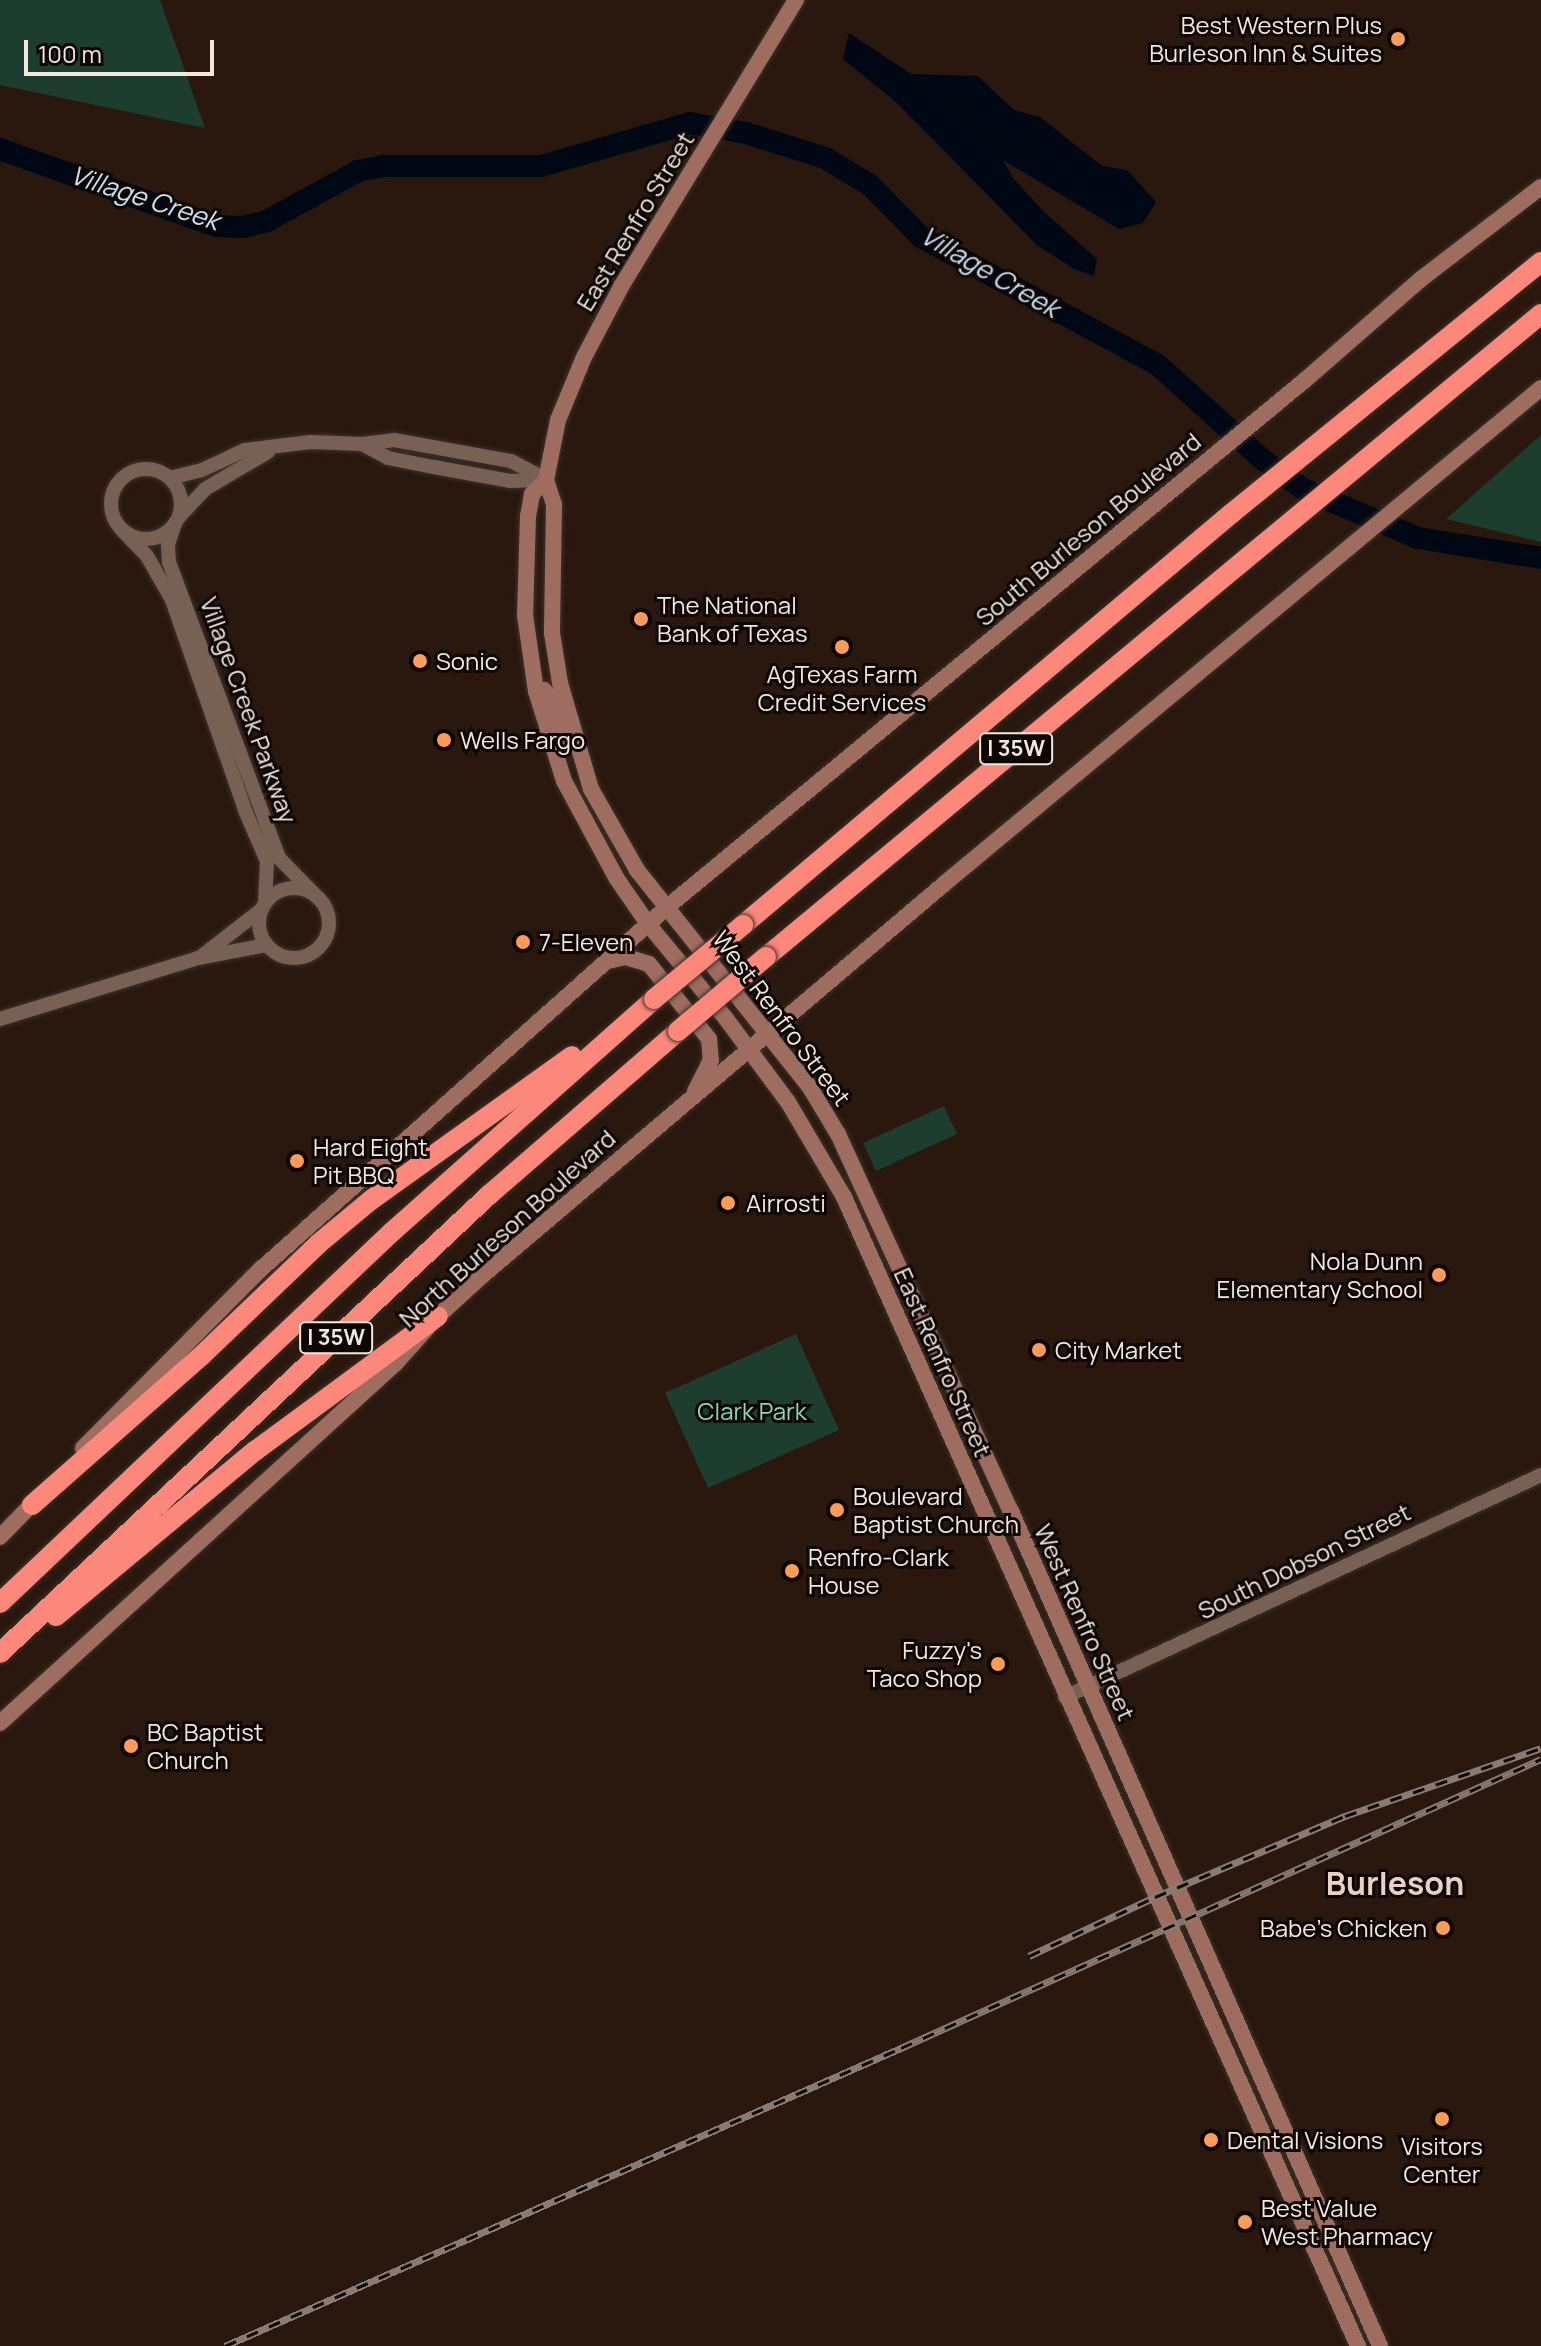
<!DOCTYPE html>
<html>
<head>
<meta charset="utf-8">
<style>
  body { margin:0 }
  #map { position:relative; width:1541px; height:2346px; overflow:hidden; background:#2a180e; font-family:Manrope,sans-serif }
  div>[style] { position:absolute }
  .green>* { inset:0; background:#1d3d2e }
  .water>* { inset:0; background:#000715 }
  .river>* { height:22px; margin:-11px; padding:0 11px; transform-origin:11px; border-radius:11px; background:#000715 }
  .roads { filter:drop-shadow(0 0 2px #3f312d) drop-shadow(0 0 2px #3f312d) }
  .tertiary>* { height:14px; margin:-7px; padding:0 7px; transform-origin:7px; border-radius:7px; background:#776155 }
  .tertiary>.ring { margin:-7px; padding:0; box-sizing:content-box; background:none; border:14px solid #776155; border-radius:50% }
  .secondary>* { height:16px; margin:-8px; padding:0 8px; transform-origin:8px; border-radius:8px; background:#9f6d60 }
  .motorway>* { height:20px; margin:-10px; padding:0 10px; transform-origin:10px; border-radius:10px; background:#fb887a }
  .rail>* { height:7px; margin-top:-3.5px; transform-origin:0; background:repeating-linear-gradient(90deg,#0d0603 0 12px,#8a7a71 0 24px); box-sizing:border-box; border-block:2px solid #8a7a71 }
  .bridges { filter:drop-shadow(0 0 2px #3f312d) drop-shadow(0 0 2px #3f312d) }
  .motorway-bridge>* { height:20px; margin:-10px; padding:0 10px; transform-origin:10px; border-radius:10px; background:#fb887a }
  .dots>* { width:22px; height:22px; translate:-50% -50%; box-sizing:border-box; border:4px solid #0d0603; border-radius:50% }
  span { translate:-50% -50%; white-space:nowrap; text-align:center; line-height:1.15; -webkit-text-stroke:6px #0d0603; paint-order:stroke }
  .shield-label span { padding:2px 6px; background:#0d0603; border:2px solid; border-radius:6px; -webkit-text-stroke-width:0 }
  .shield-label { font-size:22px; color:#f4e7e0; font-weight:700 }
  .poi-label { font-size:24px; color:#f4e7e0 }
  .right { translate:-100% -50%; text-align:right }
  .left { translate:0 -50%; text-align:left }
  .street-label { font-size:24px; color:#f4e7e0 }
  .park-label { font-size:24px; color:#87dbb4 }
  .water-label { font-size:26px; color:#c9e1f7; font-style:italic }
  .district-label { font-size:32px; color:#ead1c3; font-weight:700 }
  .scale { position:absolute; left:24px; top:40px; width:190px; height:36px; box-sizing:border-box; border:4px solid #f4e7e0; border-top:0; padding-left:10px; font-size:24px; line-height:28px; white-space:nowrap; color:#f4e7e0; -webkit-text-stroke:6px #0d0603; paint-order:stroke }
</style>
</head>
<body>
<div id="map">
  <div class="green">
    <i style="clip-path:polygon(0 0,160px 0,205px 128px,0 85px)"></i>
    <i style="clip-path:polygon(1541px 435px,1541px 542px,1446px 519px)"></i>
    <i style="clip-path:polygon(944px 1106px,957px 1134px,876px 1171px,863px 1143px)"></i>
    <i style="clip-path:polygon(796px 1334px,839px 1430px,708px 1488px,665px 1393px)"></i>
  </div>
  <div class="water">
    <i style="clip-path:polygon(849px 33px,911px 74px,978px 76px,1014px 110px,1040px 117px,1102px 166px,1127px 170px,1156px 202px,1143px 223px,1119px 229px,1003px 160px,1013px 178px,1043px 211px,1097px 259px,1094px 276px,1074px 269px,1037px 245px,896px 102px,843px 59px)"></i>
  </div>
  <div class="river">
    <i style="left:0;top:149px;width:229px;rotate:19.6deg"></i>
    <i style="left:216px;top:226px;width:27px;rotate:2deg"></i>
    <i style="left:243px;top:227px;width:25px;rotate:-14deg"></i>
    <i style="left:267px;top:221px;width:104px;rotate:-28.8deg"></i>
    <i style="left:358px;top:171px;width:26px;rotate:-11deg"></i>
    <i style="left:384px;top:166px;width:157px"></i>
    <i style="left:541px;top:166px;width:155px;rotate:-16.1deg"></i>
    <i style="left:690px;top:123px;width:57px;rotate:10.1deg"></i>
    <i style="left:746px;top:133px;width:83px;rotate:17.6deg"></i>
    <i style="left:825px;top:158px;width:52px;rotate:31deg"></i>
    <i style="left:870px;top:185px;width:73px;rotate:45.6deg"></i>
    <i style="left:921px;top:237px;width:269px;rotate:28.4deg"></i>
    <i style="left:1158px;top:365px;width:140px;rotate:42.1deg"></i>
    <i style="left:1262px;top:459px;width:51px;rotate:36.2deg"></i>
    <i style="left:1303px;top:489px;width:125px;rotate:23.1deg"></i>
    <i style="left:1418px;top:538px;width:125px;rotate:9.2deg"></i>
  </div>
  <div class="roads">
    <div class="tertiary">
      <i style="left:362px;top:444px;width:30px;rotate:28deg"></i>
      <i style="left:388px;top:458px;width:47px;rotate:11.1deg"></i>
      <i style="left:434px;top:467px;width:77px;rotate:10.4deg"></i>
      <i style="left:510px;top:481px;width:34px;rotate:-2deg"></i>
      <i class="ring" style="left:111px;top:469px;width:56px;height:56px"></i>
      <i style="left:170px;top:478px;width:33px;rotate:-14deg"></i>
      <i style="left:202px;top:470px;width:47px;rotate:-24.9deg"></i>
      <i style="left:245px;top:450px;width:66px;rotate:-6.9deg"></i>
      <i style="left:311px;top:442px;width:51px;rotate:2.2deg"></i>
      <i style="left:362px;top:444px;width:32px;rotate:-7deg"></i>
      <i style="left:394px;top:440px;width:119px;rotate:10.2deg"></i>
      <i style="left:511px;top:461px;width:40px;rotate:28deg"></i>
      <i style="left:179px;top:517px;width:38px;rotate:-47deg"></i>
      <i style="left:205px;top:489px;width:73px;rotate:-30.4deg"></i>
      <i style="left:175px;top:523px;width:23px;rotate:108deg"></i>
      <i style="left:168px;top:545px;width:17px;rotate:87deg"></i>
      <i style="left:169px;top:562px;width:316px;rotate:69.6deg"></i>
      <i style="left:279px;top:858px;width:56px;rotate:45.7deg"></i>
      <i style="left:121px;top:529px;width:37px;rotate:46deg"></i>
      <i style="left:147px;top:556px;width:51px;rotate:60.4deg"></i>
      <i style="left:172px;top:600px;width:225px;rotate:70.8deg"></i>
      <i style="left:246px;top:813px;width:52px;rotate:66.4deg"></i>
      <i style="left:267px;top:861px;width:43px;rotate:92.7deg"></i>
      <i class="ring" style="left:259px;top:888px;width:56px;height:56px"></i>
      <i style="left:203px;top:955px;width:75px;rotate:-37.9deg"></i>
      <i style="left:0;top:1019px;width:207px;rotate:-17.1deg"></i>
      <i style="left:198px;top:958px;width:69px;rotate:-10.8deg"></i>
      <i style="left:1065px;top:1697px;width:525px;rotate:-25deg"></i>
    </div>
    <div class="secondary">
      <i style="left:796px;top:0;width:334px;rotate:121.4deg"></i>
      <i style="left:622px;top:285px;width:81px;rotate:117.8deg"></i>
      <i style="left:584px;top:357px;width:68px;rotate:112.4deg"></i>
      <i style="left:558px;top:420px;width:61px;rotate:101.3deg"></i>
      <i style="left:546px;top:480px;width:25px;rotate:72deg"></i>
      <i style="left:554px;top:504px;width:129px;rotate:90.9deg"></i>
      <i style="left:552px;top:633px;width:51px;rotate:80.9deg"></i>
      <i style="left:560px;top:683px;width:110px;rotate:73.7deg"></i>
      <i style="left:591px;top:789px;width:93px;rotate:60.4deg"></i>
      <i style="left:637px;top:870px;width:276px;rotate:51.5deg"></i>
      <i style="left:809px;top:1086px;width:56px;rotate:58.9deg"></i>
      <i style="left:838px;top:1134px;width:415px;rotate:65.4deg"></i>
      <i style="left:1011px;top:1511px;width:913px;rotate:66.16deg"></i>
      <i style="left:546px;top:480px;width:20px;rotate:135deg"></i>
      <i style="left:532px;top:494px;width:22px;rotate:100deg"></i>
      <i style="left:528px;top:516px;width:99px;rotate:91.7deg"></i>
      <i style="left:525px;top:615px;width:77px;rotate:81.8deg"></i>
      <i style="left:536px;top:691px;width:94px;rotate:72.7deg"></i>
      <i style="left:564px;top:781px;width:111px;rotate:61.6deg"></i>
      <i style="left:617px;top:879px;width:55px;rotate:55.4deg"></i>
      <i style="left:648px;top:924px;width:124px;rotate:50.5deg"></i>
      <i style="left:727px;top:1020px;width:102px;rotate:53.4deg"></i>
      <i style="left:788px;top:1102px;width:110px;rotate:59.5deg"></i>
      <i style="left:844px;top:1197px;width:1259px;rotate:65.9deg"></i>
      <i style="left:536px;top:691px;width:8px;rotate:-7deg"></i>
      <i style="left:544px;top:690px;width:9px;rotate:49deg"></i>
      <i style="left:550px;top:697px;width:52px;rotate:72.3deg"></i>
      <i style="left:608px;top:961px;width:18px;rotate:-13deg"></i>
      <i style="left:626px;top:957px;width:24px;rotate:17deg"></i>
      <i style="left:649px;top:964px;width:96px;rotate:51.3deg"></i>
      <i style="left:709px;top:1039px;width:21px;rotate:85deg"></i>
      <i style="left:711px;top:1060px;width:35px;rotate:117deg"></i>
      <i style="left:83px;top:1448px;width:252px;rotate:-45.2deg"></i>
      <i style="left:261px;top:1269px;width:543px;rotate:-41.71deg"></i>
      <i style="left:666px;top:908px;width:828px;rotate:-39.56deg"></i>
      <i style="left:1304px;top:381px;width:155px;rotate:-41.1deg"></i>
      <i style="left:1421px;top:279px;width:151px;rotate:-37.5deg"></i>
      <i style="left:0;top:1537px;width:54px;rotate:-45.7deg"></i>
      <i style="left:0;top:1723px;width:535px;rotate:-42.27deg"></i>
      <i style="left:396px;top:1363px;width:63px;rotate:-48.2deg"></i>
      <i style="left:438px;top:1316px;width:61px;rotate:-42.3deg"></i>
      <i style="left:483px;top:1275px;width:604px;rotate:-40.3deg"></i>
      <i style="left:944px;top:884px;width:776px;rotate:-39.72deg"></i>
    </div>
    <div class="motorway">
      <i style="left:743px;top:925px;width:639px;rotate:-40.12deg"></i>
      <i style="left:1232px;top:513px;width:398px;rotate:-39.1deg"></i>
      <i style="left:766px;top:957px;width:1007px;rotate:-39.68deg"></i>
      <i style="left:32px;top:1505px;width:225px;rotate:-41.4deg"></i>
      <i style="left:201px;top:1356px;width:162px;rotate:-43.7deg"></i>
      <i style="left:318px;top:1244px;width:69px;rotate:-39.7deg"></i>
      <i style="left:371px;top:1200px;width:247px;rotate:-35.6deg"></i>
      <i style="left:0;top:1603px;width:541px;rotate:-43.43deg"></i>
      <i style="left:393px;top:1231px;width:349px;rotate:-41.6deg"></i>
      <i style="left:56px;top:1616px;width:259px;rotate:-39.7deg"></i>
      <i style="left:255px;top:1451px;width:227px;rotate:-36.4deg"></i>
      <i style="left:0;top:1653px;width:670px;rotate:-43.13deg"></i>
      <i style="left:489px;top:1195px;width:250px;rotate:-40.9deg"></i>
    </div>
  </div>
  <div class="rail">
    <i style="left:1029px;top:1956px;width:139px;rotate:-25.1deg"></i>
    <i style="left:1155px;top:1897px;width:207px;rotate:-23.1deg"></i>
    <i style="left:1345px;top:1816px;width:207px;rotate:-19.1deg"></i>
    <i style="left:225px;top:2346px;width:739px;rotate:-23.79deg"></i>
    <i style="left:901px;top:2048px;width:702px;rotate:-24.3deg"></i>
  </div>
  <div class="bridges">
    <div class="motorway-bridge">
      <i style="left:654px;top:999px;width:116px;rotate:-39.7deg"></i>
      <i style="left:678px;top:1031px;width:115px;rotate:-40.1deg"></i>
    </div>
  </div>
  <div class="dots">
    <i style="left:1398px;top:39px;background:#fe9b59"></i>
    <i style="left:641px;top:619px;background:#fe9b59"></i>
    <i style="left:842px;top:647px;background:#fe9b59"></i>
    <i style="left:420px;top:661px;background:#fe9b59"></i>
    <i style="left:444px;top:740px;background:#fe9b59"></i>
    <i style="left:523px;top:942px;background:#fe9b59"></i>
    <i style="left:297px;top:1161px;background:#fe9b59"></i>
    <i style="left:728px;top:1203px;background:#fe9b59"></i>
    <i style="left:1439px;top:1275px;background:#fe9b59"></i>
    <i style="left:1039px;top:1350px;background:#fe9b59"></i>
    <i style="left:837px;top:1510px;background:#fe9b59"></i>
    <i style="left:792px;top:1571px;background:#fe9b59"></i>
    <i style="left:998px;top:1664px;background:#fe9b59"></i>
    <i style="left:131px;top:1746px;background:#fe9b59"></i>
    <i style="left:1443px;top:1928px;background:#fe9b59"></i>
    <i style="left:1442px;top:2119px;background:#fe9b59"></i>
    <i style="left:1211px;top:2140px;background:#fe9b59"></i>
    <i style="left:1245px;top:2222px;background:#fe9b59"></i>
  </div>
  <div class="shield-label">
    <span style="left:1016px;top:749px">I 35W</span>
    <span style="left:336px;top:1338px">I 35W</span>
  </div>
  <div class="poi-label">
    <span class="right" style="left:1382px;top:39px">Best Western Plus<br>Burleson Inn &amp; Suites</span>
    <span class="left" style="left:657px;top:619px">The National<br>Bank of Texas</span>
    <span class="left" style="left:436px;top:661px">Sonic</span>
    <span style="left:842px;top:688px">AgTexas Farm<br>Credit Services</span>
    <span class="left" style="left:460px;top:740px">Wells Fargo</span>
    <span class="left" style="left:539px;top:942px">7-Eleven</span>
    <span class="left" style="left:313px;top:1161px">Hard Eight<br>Pit BBQ</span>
    <span class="left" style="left:746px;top:1203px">Airrosti</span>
    <span class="right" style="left:1423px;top:1275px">Nola Dunn<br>Elementary School</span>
    <span class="left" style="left:1055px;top:1350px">City Market</span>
    <span class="left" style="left:853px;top:1510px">Boulevard<br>Baptist Church</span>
    <span class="left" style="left:808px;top:1571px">Renfro-Clark<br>House</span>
    <span class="right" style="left:982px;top:1664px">Fuzzy's<br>Taco Shop</span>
    <span class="left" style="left:147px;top:1746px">BC Baptist<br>Church</span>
    <span class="right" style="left:1427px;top:1928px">Babe's Chicken</span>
    <span class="left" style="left:1227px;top:2140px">Dental Visions</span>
    <span style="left:1442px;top:2160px">Visitors<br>Center</span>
    <span class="left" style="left:1261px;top:2222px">Best Value<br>West Pharmacy</span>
  </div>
  <div class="street-label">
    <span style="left:635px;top:221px;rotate:-59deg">East Renfro Street</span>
    <span style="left:1088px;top:529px;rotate:-40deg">South Burleson Boulevard</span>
    <span style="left:249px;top:710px;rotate:70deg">Village Creek Parkway</span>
    <span style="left:782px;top:1018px;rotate:53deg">West Renfro Street</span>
    <span style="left:507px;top:1228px;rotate:-42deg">North Burleson Boulevard</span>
    <span style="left:943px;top:1362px;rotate:66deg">East Renfro Street</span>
    <span style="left:1304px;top:1561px;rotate:-26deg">South Dobson Street</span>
    <span style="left:1085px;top:1622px;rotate:66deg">West Renfro Street</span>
  </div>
  <div class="park-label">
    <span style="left:752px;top:1411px">Clark Park</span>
  </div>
  <div class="water-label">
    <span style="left:145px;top:198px;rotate:18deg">Village Creek</span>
    <span style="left:990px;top:272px;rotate:30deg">Village Creek</span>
  </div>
  <div class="district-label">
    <span style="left:1395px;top:1883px">Burleson</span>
  </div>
  <div class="scale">100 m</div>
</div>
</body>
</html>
